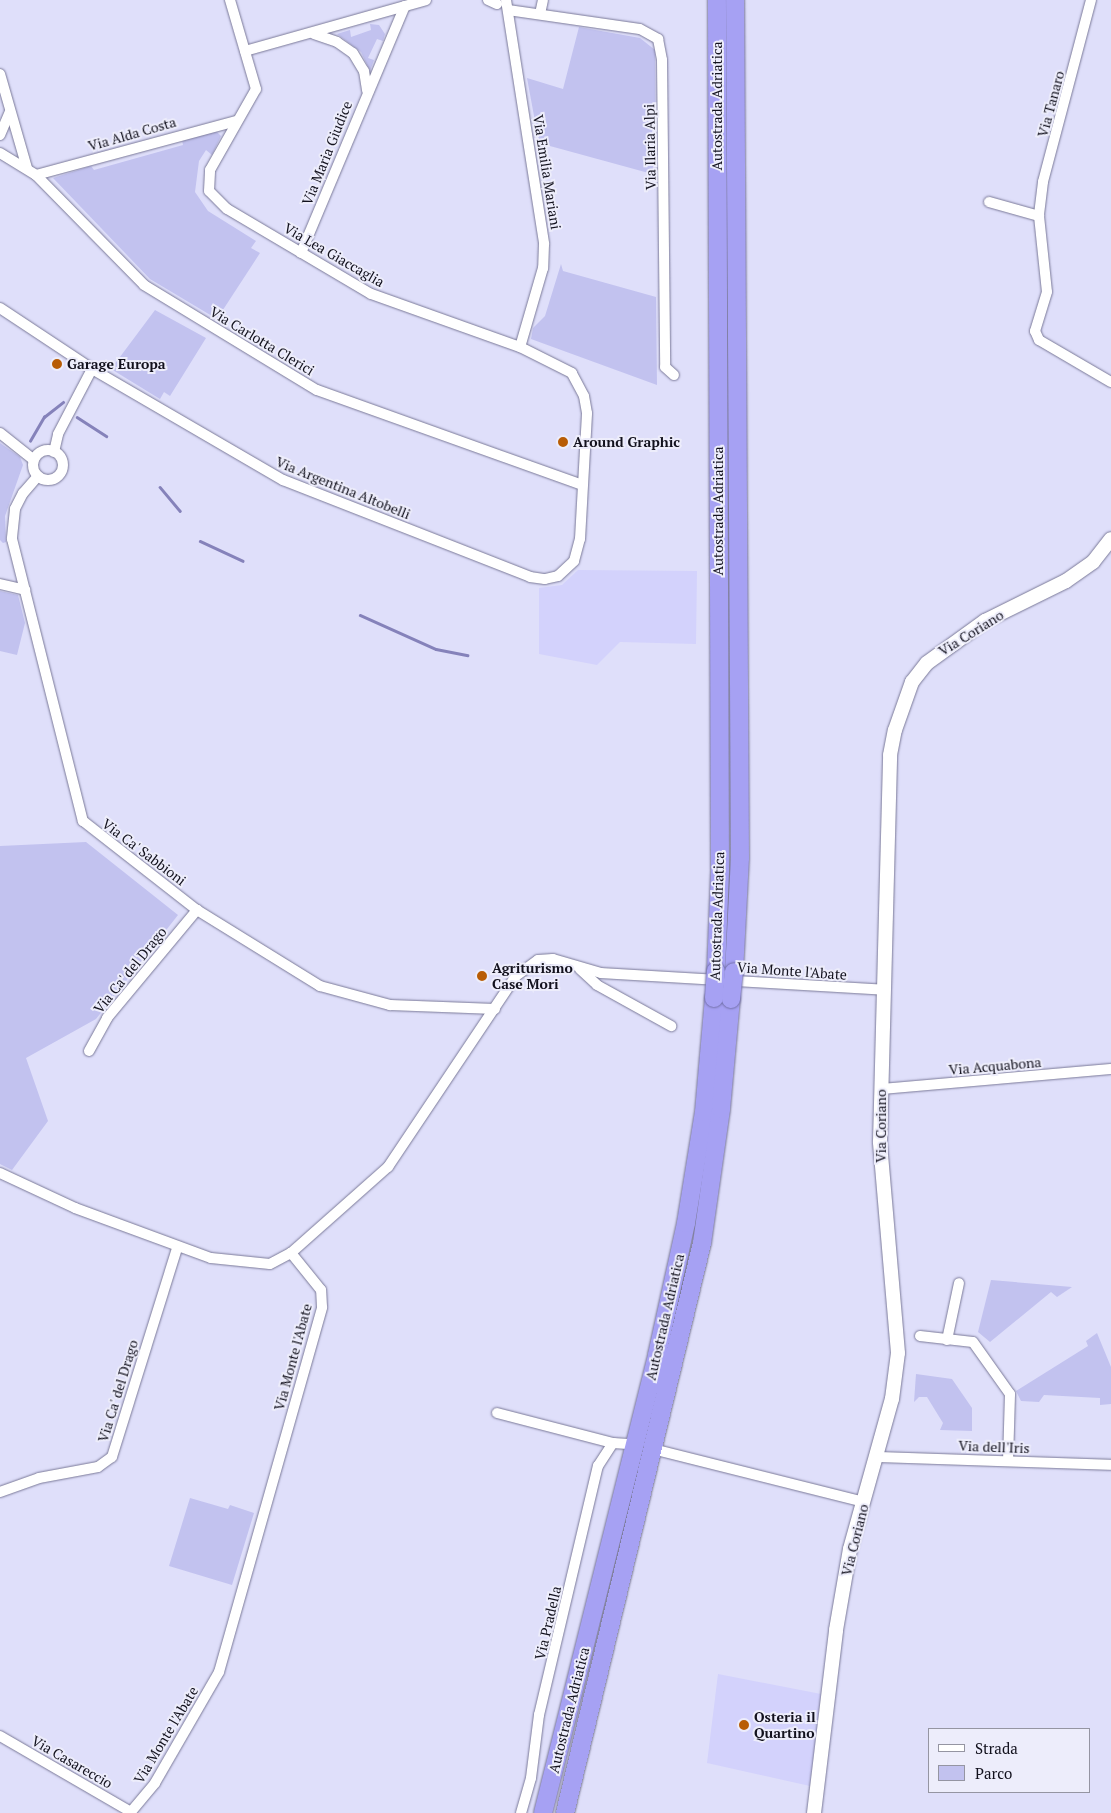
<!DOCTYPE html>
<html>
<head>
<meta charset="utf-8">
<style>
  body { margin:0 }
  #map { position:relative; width:1111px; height:1813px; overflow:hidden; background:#dfdffa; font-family:"PT Serif",serif }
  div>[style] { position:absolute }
  .built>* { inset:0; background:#d3d2fc }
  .green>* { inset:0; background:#c2c2ef }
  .stream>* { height:2.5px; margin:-1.25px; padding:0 1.25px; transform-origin:1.25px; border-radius:1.25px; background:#8582ba }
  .roads { filter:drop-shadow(0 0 1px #7a7998) drop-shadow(0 0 1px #7a7998) }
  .street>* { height:10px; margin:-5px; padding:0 5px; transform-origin:5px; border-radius:5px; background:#fff }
  .street>.ring { margin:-5px; padding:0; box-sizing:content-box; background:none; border:10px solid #fff; border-radius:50% }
  .secondary>* { height:14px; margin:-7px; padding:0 7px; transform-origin:7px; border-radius:7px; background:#fff }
  .highway>* { height:18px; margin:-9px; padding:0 9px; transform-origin:9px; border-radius:9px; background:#a6a1f3 }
  .bridges { filter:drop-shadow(0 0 1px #726fa8) drop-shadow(0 0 1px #726fa8) }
  .highway-bridge>* { height:18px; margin:-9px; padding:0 9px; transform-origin:9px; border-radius:9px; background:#a6a1f3 }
  .dots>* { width:14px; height:14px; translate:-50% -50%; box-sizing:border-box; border:2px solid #ededfb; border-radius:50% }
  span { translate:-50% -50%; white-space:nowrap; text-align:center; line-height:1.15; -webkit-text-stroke:4px #ededfb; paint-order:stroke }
  .street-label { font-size:14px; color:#12111d }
  .poi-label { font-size:14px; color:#12111d; font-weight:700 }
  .left { translate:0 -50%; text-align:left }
  .legend { position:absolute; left:928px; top:1728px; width:162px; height:65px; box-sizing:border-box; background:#ededfb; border:1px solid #9595a2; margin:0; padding:6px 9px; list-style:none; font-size:15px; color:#12111d }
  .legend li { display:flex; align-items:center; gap:10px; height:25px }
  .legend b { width:25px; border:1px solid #9595a2 }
</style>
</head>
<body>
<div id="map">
  <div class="built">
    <i style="clip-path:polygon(578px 570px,697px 571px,696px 644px,620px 642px,597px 665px,539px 654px,539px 588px,562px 585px)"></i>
    <i style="clip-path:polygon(718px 1674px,821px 1694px,810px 1786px,707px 1763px)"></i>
  </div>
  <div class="green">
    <i style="clip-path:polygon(370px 24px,379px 25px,385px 34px,383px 41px,377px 39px,368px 58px,374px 60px,370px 71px,361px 52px,337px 34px,350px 30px,351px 37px,371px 30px)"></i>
    <i style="clip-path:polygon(579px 27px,640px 38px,655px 50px,656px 175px,539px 143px,527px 78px,563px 89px)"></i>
    <i style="clip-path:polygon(216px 131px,221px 136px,212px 155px,206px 150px,199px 161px,195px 192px,208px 211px,256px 241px,251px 248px,260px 253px,217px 319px,150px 279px,53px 178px,91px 166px,94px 170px,183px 145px,182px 140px)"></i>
    <i style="clip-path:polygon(561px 264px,563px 271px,656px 297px,657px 385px,531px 339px,533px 328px,545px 316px)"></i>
    <i style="clip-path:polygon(155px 310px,206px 338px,170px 396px,164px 392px,160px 399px,111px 369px)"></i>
    <i style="clip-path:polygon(0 443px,20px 457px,23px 465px,5px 516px,6px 542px,3px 543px,0 540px)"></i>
    <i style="clip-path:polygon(0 591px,18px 595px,25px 623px,17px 655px,0 651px)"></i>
    <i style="clip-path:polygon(86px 842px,178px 915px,96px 1019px,26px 1058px,48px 1121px,12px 1170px,0 1164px,0 846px)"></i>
    <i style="clip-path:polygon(991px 1280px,1072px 1287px,1057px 1297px,1051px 1292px,990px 1342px,978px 1332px)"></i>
    <i style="clip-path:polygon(1097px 1333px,1111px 1367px,1111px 1404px,1100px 1405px,1100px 1398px,1044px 1395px,1039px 1402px,1021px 1401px,1016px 1391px,1088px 1346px,1086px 1341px)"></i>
    <i style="clip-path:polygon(916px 1374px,952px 1379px,972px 1408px,972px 1431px,940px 1430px,943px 1423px,927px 1397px,919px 1397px,914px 1402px)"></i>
    <i style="clip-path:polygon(190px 1498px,228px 1509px,230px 1505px,254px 1513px,232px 1585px,169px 1566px)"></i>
  </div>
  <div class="stream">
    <i style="left:77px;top:417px;width:35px;rotate:33deg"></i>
    <i style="left:30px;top:441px;width:28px;rotate:-60deg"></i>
    <i style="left:44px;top:417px;width:24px;rotate:-38deg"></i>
    <i style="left:160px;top:487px;width:31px;rotate:50deg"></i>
    <i style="left:200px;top:541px;width:47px;rotate:24.9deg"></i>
    <i style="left:360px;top:615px;width:83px;rotate:24.1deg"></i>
    <i style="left:436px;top:649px;width:32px;rotate:11deg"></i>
  </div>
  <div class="roads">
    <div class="street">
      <i style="left:488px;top:0;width:10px;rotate:24deg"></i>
      <i style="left:506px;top:0;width:247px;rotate:81.1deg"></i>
      <i style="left:544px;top:244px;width:24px;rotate:92deg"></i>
      <i style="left:543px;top:268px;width:82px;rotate:106.2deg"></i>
      <i style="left:1091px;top:0;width:188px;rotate:104.8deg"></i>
      <i style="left:1043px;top:182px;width:34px;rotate:97deg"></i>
      <i style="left:1039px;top:216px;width:76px;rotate:84deg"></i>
      <i style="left:1047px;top:292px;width:41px;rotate:107.1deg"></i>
      <i style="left:1035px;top:331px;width:10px;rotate:66deg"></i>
      <i style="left:1039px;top:340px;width:83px;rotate:30.3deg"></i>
      <i style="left:508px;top:10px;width:133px;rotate:8.2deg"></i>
      <i style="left:640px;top:29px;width:21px;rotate:29deg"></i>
      <i style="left:658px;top:39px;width:21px;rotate:79deg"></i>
      <i style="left:662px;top:60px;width:307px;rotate:89.4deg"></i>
      <i style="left:665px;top:367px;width:12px;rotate:42deg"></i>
      <i style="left:540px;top:14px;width:14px;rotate:-78deg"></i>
      <i style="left:314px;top:34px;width:24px;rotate:19deg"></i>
      <i style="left:337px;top:42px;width:19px;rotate:35deg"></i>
      <i style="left:353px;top:53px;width:21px;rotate:59deg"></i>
      <i style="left:364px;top:71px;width:20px;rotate:81deg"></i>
      <i style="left:245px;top:51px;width:188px;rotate:-15.7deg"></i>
      <i style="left:0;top:74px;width:98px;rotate:74deg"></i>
      <i style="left:0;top:135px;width:25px;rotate:-67deg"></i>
      <i style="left:0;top:153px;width:42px;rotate:31.4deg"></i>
      <i style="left:36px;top:175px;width:154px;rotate:45.5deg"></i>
      <i style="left:144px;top:285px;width:202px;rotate:31.3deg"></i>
      <i style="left:317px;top:390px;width:282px;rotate:19.7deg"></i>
      <i style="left:36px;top:175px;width:207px;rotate:-15.1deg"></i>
      <i style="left:989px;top:202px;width:52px;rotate:15.6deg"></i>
      <i style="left:301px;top:253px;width:268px;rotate:-67.2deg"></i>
      <i style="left:0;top:308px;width:110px;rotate:33.5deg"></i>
      <i style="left:92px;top:369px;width:221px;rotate:30.2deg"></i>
      <i style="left:283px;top:480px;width:265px;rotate:21.4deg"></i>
      <i style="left:530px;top:577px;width:15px;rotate:8deg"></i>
      <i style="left:545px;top:579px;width:13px;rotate:-13deg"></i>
      <i style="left:558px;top:576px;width:22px;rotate:-43deg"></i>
      <i style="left:574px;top:561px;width:23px;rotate:-75deg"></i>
      <i style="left:580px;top:539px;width:126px;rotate:-86.8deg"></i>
      <i style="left:587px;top:413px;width:17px;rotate:-100deg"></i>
      <i style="left:584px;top:396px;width:26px;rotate:-118deg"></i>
      <i style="left:572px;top:373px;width:58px;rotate:-153.4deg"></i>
      <i style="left:520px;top:347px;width:158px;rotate:-160.4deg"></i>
      <i style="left:371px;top:294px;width:167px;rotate:-149.4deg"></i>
      <i style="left:227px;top:209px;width:25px;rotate:-135deg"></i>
      <i style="left:209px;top:191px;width:21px;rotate:-87deg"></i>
      <i style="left:210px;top:170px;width:93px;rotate:-60.4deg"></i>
      <i style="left:256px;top:89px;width:93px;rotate:-106.3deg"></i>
      <i style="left:0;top:433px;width:43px;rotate:38.5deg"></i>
      <i class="ring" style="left:33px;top:450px;width:20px;height:20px"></i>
      <i style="left:54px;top:452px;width:18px;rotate:-77deg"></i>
      <i style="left:58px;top:434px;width:73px;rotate:-62.4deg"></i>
      <i style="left:38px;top:476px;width:23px;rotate:131deg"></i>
      <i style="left:23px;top:493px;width:18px;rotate:117deg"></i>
      <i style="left:15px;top:509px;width:30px;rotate:96deg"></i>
      <i style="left:12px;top:539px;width:291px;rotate:75.9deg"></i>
      <i style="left:83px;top:821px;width:145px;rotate:38deg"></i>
      <i style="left:197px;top:910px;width:145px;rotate:31.7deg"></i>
      <i style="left:320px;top:986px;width:73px;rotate:15.2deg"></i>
      <i style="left:390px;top:1005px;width:105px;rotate:2.2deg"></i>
      <i style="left:0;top:584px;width:26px;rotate:13deg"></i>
      <i style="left:580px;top:969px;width:23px;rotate:43deg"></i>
      <i style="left:597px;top:985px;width:85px;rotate:29deg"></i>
      <i style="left:89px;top:1051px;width:38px;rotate:-61deg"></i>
      <i style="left:107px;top:1018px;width:141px;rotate:-50.2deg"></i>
      <i style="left:881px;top:1089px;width:231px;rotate:-5deg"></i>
      <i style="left:0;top:1173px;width:83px;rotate:25deg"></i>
      <i style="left:75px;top:1208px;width:145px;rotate:20.2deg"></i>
      <i style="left:211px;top:1258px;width:59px;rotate:5.8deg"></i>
      <i style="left:270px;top:1264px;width:24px;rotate:-28deg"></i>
      <i style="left:920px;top:1336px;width:53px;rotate:6.5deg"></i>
      <i style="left:973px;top:1342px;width:64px;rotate:54.6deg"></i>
      <i style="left:1010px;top:1394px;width:67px;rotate:91.7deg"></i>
      <i style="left:947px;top:1340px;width:58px;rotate:-78.1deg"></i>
      <i style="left:497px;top:1413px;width:120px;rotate:14.5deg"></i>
      <i style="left:661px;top:1451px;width:209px;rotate:14.1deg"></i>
      <i style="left:876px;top:1457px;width:235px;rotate:1.9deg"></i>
      <i style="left:0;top:1492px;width:41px;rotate:-19.7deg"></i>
      <i style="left:39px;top:1478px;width:60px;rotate:-10.6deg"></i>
      <i style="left:98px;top:1467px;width:17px;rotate:-36deg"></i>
      <i style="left:112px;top:1457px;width:219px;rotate:-72.7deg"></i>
      <i style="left:0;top:1736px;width:151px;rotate:30.1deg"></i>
      <i style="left:130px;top:1813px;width:39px;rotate:-50deg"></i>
      <i style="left:155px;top:1783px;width:128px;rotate:-60deg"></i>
      <i style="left:219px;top:1672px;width:379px;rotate:-74.2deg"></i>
      <i style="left:322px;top:1307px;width:17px;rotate:-93deg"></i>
      <i style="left:321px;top:1290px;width:48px;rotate:-129deg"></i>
      <i style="left:291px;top:1253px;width:130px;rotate:-41.6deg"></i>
      <i style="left:388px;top:1167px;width:230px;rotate:-56.2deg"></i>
      <i style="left:516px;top:976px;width:27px;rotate:-36deg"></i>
      <i style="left:538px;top:960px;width:15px;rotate:-4deg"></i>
      <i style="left:553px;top:959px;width:50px;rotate:16.3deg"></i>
      <i style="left:601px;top:973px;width:283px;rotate:3.4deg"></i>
      <i style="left:521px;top:1813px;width:36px;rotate:-74deg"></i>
      <i style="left:531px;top:1778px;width:64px;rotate:-82.8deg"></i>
      <i style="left:539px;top:1715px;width:256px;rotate:-76.7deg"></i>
      <i style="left:598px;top:1466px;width:27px;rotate:-57deg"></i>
      <i style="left:613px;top:1443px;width:15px;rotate:4deg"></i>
    </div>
    <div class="secondary">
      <i style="left:814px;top:1813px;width:184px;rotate:-83.1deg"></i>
      <i style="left:836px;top:1630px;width:82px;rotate:-80.2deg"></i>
      <i style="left:850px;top:1549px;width:156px;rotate:-74.4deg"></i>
      <i style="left:892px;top:1399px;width:46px;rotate:-82.6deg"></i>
      <i style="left:898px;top:1353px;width:212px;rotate:-94.9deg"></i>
      <i style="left:880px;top:1142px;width:387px;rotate:-88.5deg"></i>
      <i style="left:890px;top:755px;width:25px;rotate:-79deg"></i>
      <i style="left:895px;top:730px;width:51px;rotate:-70.5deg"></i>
      <i style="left:912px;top:682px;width:24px;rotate:-52deg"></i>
      <i style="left:927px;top:663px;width:72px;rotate:-35.9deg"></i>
      <i style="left:985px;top:621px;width:90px;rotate:-26.3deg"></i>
      <i style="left:1066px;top:581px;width:33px;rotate:-35deg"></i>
      <i style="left:1093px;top:562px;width:29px;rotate:-52deg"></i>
    </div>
    <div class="highway">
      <i style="left:716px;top:971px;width:100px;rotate:-87.7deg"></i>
      <i style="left:720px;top:871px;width:871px;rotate:-90.2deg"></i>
      <i style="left:734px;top:972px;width:114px;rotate:-87deg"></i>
      <i style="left:740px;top:858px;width:858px;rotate:-90.33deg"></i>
      <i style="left:543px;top:1813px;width:472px;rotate:-76deg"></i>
      <i style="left:657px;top:1355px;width:135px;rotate:-77.6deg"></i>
      <i style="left:686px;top:1223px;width:112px;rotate:-80.8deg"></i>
      <i style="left:704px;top:1112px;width:114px;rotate:-85deg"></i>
      <i style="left:565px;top:1813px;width:586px;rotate:-76.49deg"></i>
      <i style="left:702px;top:1243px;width:135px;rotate:-81.9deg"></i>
      <i style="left:721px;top:1109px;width:110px;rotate:-84.8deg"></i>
    </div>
  </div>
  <div class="bridges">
    <div class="highway-bridge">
      <i style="left:714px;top:998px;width:27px;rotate:-86deg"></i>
      <i style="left:731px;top:999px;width:27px;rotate:-84deg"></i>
    </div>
  </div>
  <div class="dots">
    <i style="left:57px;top:364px;background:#b85c05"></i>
    <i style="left:563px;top:442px;background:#b85c05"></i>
    <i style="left:482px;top:976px;background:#b85c05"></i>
    <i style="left:744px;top:1725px;background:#b85c05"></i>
  </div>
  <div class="street-label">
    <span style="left:1051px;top:104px;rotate:-75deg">Via Tanaro</span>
    <span style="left:717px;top:106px;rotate:-90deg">Autostrada Adriatica</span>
    <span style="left:132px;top:134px;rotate:-16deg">Via Alda Costa</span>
    <span style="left:650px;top:147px;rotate:-91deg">Via Ilaria Alpi</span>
    <span style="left:327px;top:153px;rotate:-68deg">Via Maria Giudice</span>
    <span style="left:547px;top:172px;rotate:81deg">Via Emilia Mariani</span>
    <span style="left:334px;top:255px;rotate:30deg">Via Lea Giaccaglia</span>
    <span style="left:262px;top:341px;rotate:31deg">Via Carlotta Clerici</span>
    <span style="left:343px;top:488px;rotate:22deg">Via Argentina Altobelli</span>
    <span style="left:718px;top:511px;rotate:-90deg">Autostrada Adriatica</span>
    <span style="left:971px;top:633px;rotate:-32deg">Via Coriano</span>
    <span style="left:144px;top:852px;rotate:37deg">Via Ca' Sabbioni</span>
    <span style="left:717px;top:916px;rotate:-88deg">Autostrada Adriatica</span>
    <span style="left:130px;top:970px;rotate:-51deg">Via Ca' del Drago</span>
    <span style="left:792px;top:971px;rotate:4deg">Via Monte l'Abate</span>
    <span style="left:995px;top:1066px;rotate:-5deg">Via Acquabona</span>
    <span style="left:881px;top:1126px;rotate:-90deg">Via Coriano</span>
    <span style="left:665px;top:1317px;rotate:-77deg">Autostrada Adriatica</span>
    <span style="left:293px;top:1357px;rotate:-75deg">Via Monte l'Abate</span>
    <span style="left:118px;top:1391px;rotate:-73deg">Via Ca' del Drago</span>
    <span style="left:994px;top:1447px;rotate:2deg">Via dell'Iris</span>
    <span style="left:855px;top:1540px;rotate:-76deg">Via Coriano</span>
    <span style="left:548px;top:1623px;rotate:-77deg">Via Pradella</span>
    <span style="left:569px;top:1710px;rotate:-76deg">Autostrada Adriatica</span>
    <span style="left:166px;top:1735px;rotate:-59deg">Via Monte l'Abate</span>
    <span style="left:72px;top:1762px;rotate:30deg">Via Casareccio</span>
  </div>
  <div class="poi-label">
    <span class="left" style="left:67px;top:364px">Garage Europa</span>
    <span class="left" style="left:573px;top:442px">Around Graphic</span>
    <span class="left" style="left:492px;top:976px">Agriturismo<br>Case Mori</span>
    <span class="left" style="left:754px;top:1725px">Osteria il<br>Quartino</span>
  </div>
  <ul class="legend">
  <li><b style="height:6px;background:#fff"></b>Strada</li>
  <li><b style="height:14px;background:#c2c2ef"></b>Parco</li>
  </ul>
</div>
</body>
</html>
